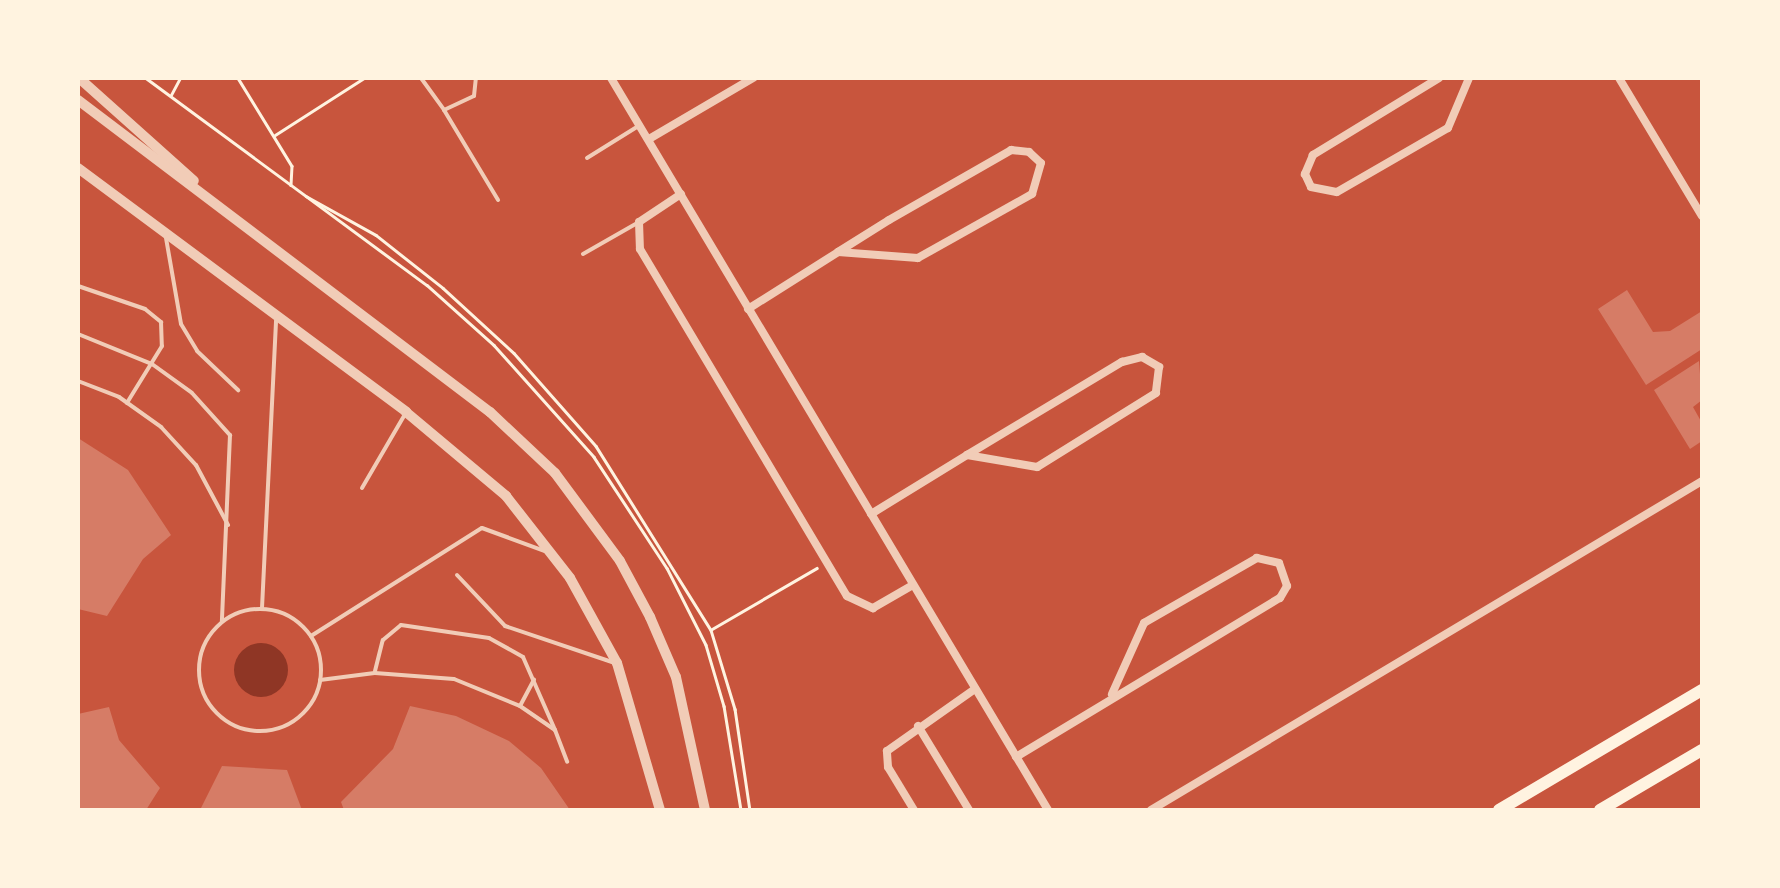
<!DOCTYPE html>
<html>
<head>
<meta charset="utf-8">
<style>
  body { margin:0 }
  #map { position:relative; width:1780px; height:888px; overflow:hidden; background:#c8553d; font-family:Arial,sans-serif }
  div>[style] { position:absolute }
  .water>* { inset:0; background:#8f3625 }
  .round { border-radius:50% }
  .building>* { inset:0; background:#d67c66 }
  .path>* { height:2.5px; margin:-1.25px; padding:0 1.25px; transform-origin:1.25px; border-radius:1.25px; background:#fff3e0 }
  .service>* { height:4px; margin:-2px; padding:0 2px; transform-origin:2px; border-radius:2px; background:#f1ccb7 }
  .service>.ring { margin:-2px; padding:0; box-sizing:content-box; background:none; border:4px solid #f1ccb7; border-radius:50% }
  .minor>* { height:8px; margin:-4px; padding:0 4px; transform-origin:4px; border-radius:4px; background:#f1ccb7 }
  .tertiary>* { height:10px; margin:-5px; padding:0 5px; transform-origin:5px; border-radius:5px; background:#f1ccb7 }
  .primary>* { height:12px; margin:-6px; padding:0 6px; transform-origin:6px; border-radius:6px; background:#fff3e0 }
  span { translate:-50% -50%; white-space:nowrap; text-align:center; line-height:1.15; -webkit-text-stroke:8px #fff3e0; paint-order:stroke }
  .frame { position:absolute; inset:0; border:80px solid #fff3e0; pointer-events:none }
</style>
</head>
<body>
<div id="map">
  <div class="water">
    <i class="round" style="left:234px;top:643px;width:54px;height:54px"></i>
  </div>
  <div class="building">
    <i style="clip-path:polygon(1627px 290px,1653px 332px,1670px 331px,1702px 311px,1702px 349px,1646px 385px,1598px 309px)"></i>
    <i style="clip-path:polygon(1699px 361px,1702px 400px,1693px 407px,1702px 423px,1702px 441px,1690px 449px,1654px 390px)"></i>
    <i style="clip-path:polygon(78px 438px,128px 470px,171px 535px,143px 559px,107px 616px,78px 609px)"></i>
    <i style="clip-path:polygon(410px 706px,456px 716px,509px 741px,541px 768px,570px 810px,344px 810px,341px 802px,393px 749px)"></i>
    <i style="clip-path:polygon(109px 707px,119px 740px,160px 788px,146px 810px,78px 810px,78px 714px)"></i>
    <i style="clip-path:polygon(222px 766px,287px 770px,302px 810px,200px 810px)"></i>
  </div>
  <div class="path">
    <i style="left:146px;top:78px;width:349px;rotate:36.4deg"></i>
    <i style="left:427px;top:285px;width:90px;rotate:41.8deg"></i>
    <i style="left:494px;top:345px;width:150px;rotate:48.2deg"></i>
    <i style="left:594px;top:457px;width:133px;rotate:56.7deg"></i>
    <i style="left:667px;top:568px;width:86px;rotate:63.1deg"></i>
    <i style="left:706px;top:645px;width:64px;rotate:73.6deg"></i>
    <i style="left:724px;top:706px;width:105px;rotate:80.7deg"></i>
    <i style="left:238px;top:78px;width:103px;rotate:58.5deg"></i>
    <i style="left:292px;top:166px;width:19px;rotate:93deg"></i>
    <i style="left:171px;top:95px;width:19px;rotate:-62deg"></i>
    <i style="left:275px;top:135px;width:106px;rotate:-32.6deg"></i>
    <i style="left:306px;top:196px;width:80px;rotate:29.1deg"></i>
    <i style="left:376px;top:235px;width:85px;rotate:38.3deg"></i>
    <i style="left:443px;top:288px;width:96px;rotate:42.5deg"></i>
    <i style="left:514px;top:353px;width:124px;rotate:48.6deg"></i>
    <i style="left:596px;top:446px;width:217px;rotate:58deg"></i>
    <i style="left:711px;top:630px;width:83px;rotate:73.1deg"></i>
    <i style="left:735px;top:709px;width:102px;rotate:81.6deg"></i>
    <i style="left:712px;top:629px;width:121px;rotate:-30.2deg"></i>
  </div>
  <div class="service">
    <i style="left:421px;top:78px;width:39px;rotate:54deg"></i>
    <i style="left:444px;top:110px;width:33px;rotate:-25deg"></i>
    <i style="left:474px;top:96px;width:18px;rotate:-84deg"></i>
    <i style="left:444px;top:110px;width:105px;rotate:59deg"></i>
    <i style="left:587px;top:158px;width:62px;rotate:-31.9deg"></i>
    <i style="left:166px;top:238px;width:87px;rotate:80.1deg"></i>
    <i style="left:181px;top:324px;width:31px;rotate:59deg"></i>
    <i style="left:197px;top:351px;width:57px;rotate:43.6deg"></i>
    <i style="left:583px;top:254px;width:64px;rotate:-29.7deg"></i>
    <i style="left:78px;top:286px;width:71px;rotate:18.9deg"></i>
    <i style="left:145px;top:309px;width:21px;rotate:39deg"></i>
    <i style="left:161px;top:322px;width:24px;rotate:88deg"></i>
    <i style="left:162px;top:346px;width:67px;rotate:121.6deg"></i>
    <i style="left:78px;top:334px;width:80px;rotate:22.1deg"></i>
    <i style="left:152px;top:364px;width:49px;rotate:35.9deg"></i>
    <i style="left:192px;top:393px;width:57px;rotate:47.9deg"></i>
    <i style="left:230px;top:435px;width:186px;rotate:92.5deg"></i>
    <i style="left:78px;top:381px;width:44px;rotate:21.3deg"></i>
    <i style="left:119px;top:397px;width:52px;rotate:35.5deg"></i>
    <i style="left:161px;top:427px;width:52px;rotate:47.4deg"></i>
    <i style="left:196px;top:465px;width:68px;rotate:61.9deg"></i>
    <i style="left:362px;top:488px;width:86px;rotate:-59.8deg"></i>
    <i style="left:457px;top:575px;width:70px;rotate:46.7deg"></i>
    <i style="left:505px;top:626px;width:116px;rotate:18.6deg"></i>
    <i style="left:262px;top:608px;width:288px;rotate:-87.2deg"></i>
    <i class="ring" style="left:199px;top:609px;width:118px;height:118px"></i>
    <i style="left:311px;top:636px;width:202px;rotate:-32.3deg"></i>
    <i style="left:482px;top:528px;width:67px;rotate:20.1deg"></i>
    <i style="left:375px;top:671px;width:32px;rotate:-76deg"></i>
    <i style="left:383px;top:640px;width:23px;rotate:-40deg"></i>
    <i style="left:401px;top:625px;width:89px;rotate:8.4deg"></i>
    <i style="left:489px;top:638px;width:39px;rotate:29deg"></i>
    <i style="left:523px;top:657px;width:80px;rotate:66.3deg"></i>
    <i style="left:320px;top:680px;width:55px;rotate:-7.3deg"></i>
    <i style="left:375px;top:673px;width:79px;rotate:4.3deg"></i>
    <i style="left:454px;top:679px;width:71px;rotate:22.2deg"></i>
    <i style="left:520px;top:706px;width:42px;rotate:34.4deg"></i>
    <i style="left:555px;top:730px;width:34px;rotate:69deg"></i>
    <i style="left:520px;top:706px;width:30px;rotate:-62deg"></i>
  </div>
  <div class="minor">
    <i style="left:611px;top:78px;width:853px;rotate:59.16deg"></i>
    <i style="left:1439px;top:78px;width:148px;rotate:148.6deg"></i>
    <i style="left:1313px;top:155px;width:21px;rotate:113deg"></i>
    <i style="left:1305px;top:174px;width:14px;rotate:65deg"></i>
    <i style="left:1311px;top:187px;width:26px;rotate:11deg"></i>
    <i style="left:1337px;top:192px;width:128px;rotate:-30deg"></i>
    <i style="left:1448px;top:128px;width:54px;rotate:-67.2deg"></i>
    <i style="left:1619px;top:78px;width:161px;rotate:59deg"></i>
    <i style="left:649px;top:139px;width:121px;rotate:-30.4deg"></i>
    <i style="left:681px;top:194px;width:50px;rotate:146.3deg"></i>
    <i style="left:639px;top:222px;width:27px;rotate:88deg"></i>
    <i style="left:640px;top:249px;width:404px;rotate:59.2deg"></i>
    <i style="left:847px;top:596px;width:29px;rotate:25deg"></i>
    <i style="left:873px;top:608px;width:46px;rotate:-29.9deg"></i>
    <i style="left:748px;top:309px;width:107px;rotate:-32.3deg"></i>
    <i style="left:838px;top:252px;width:60px;rotate:-32.1deg"></i>
    <i style="left:889px;top:220px;width:141px;rotate:-29.8deg"></i>
    <i style="left:1011px;top:150px;width:18px;rotate:6deg"></i>
    <i style="left:1029px;top:152px;width:16px;rotate:43deg"></i>
    <i style="left:1041px;top:163px;width:32px;rotate:106deg"></i>
    <i style="left:1032px;top:194px;width:131px;rotate:150.7deg"></i>
    <i style="left:918px;top:258px;width:80px;rotate:-175.7deg"></i>
    <i style="left:871px;top:514px;width:113px;rotate:-31.6deg"></i>
    <i style="left:967px;top:455px;width:181px;rotate:-31deg"></i>
    <i style="left:1122px;top:362px;width:21px;rotate:-14deg"></i>
    <i style="left:1142px;top:357px;width:20px;rotate:30deg"></i>
    <i style="left:1159px;top:367px;width:26px;rotate:97deg"></i>
    <i style="left:1156px;top:393px;width:140px;rotate:148.1deg"></i>
    <i style="left:1037px;top:467px;width:71px;rotate:-170.3deg"></i>
    <i style="left:918px;top:726px;width:98px;rotate:58.7deg"></i>
    <i style="left:1016px;top:757px;width:308px;rotate:-31.1deg"></i>
    <i style="left:1280px;top:598px;width:14px;rotate:-60deg"></i>
    <i style="left:1287px;top:586px;width:24px;rotate:-109deg"></i>
    <i style="left:1279px;top:563px;width:23px;rotate:-167deg"></i>
    <i style="left:1257px;top:558px;width:130px;rotate:150.1deg"></i>
    <i style="left:1144px;top:623px;width:78px;rotate:114.3deg"></i>
    <i style="left:914px;top:810px;width:50px;rotate:-121.2deg"></i>
    <i style="left:888px;top:767px;width:16px;rotate:-94deg"></i>
    <i style="left:887px;top:751px;width:108px;rotate:-35.2deg"></i>
    <i style="left:1151px;top:810px;width:642px;rotate:-30.84deg"></i>
  </div>
  <div class="tertiary">
    <i style="left:79px;top:78px;width:154px;rotate:41.8deg"></i>
    <i style="left:78px;top:100px;width:517px;rotate:37.14deg"></i>
    <i style="left:490px;top:412px;width:89px;rotate:43.2deg"></i>
    <i style="left:555px;top:473px;width:109px;rotate:53.5deg"></i>
    <i style="left:620px;top:561px;width:64px;rotate:61.8deg"></i>
    <i style="left:650px;top:617px;width:65px;rotate:66.6deg"></i>
    <i style="left:676px;top:677px;width:136px;rotate:77.7deg"></i>
    <i style="left:78px;top:168px;width:409px;rotate:36.6deg"></i>
    <i style="left:406px;top:412px;width:131px;rotate:40deg"></i>
    <i style="left:506px;top:496px;width:104px;rotate:52deg"></i>
    <i style="left:570px;top:578px;width:97px;rotate:61.1deg"></i>
    <i style="left:617px;top:663px;width:153px;rotate:73.7deg"></i>
  </div>
  <div class="primary">
    <i style="left:1499px;top:810px;width:236px;rotate:-30.6deg"></i>
    <i style="left:1600px;top:810px;width:118px;rotate:-30.5deg"></i>
  </div>
  <div class="frame"></div>
</div>
</body>
</html>
